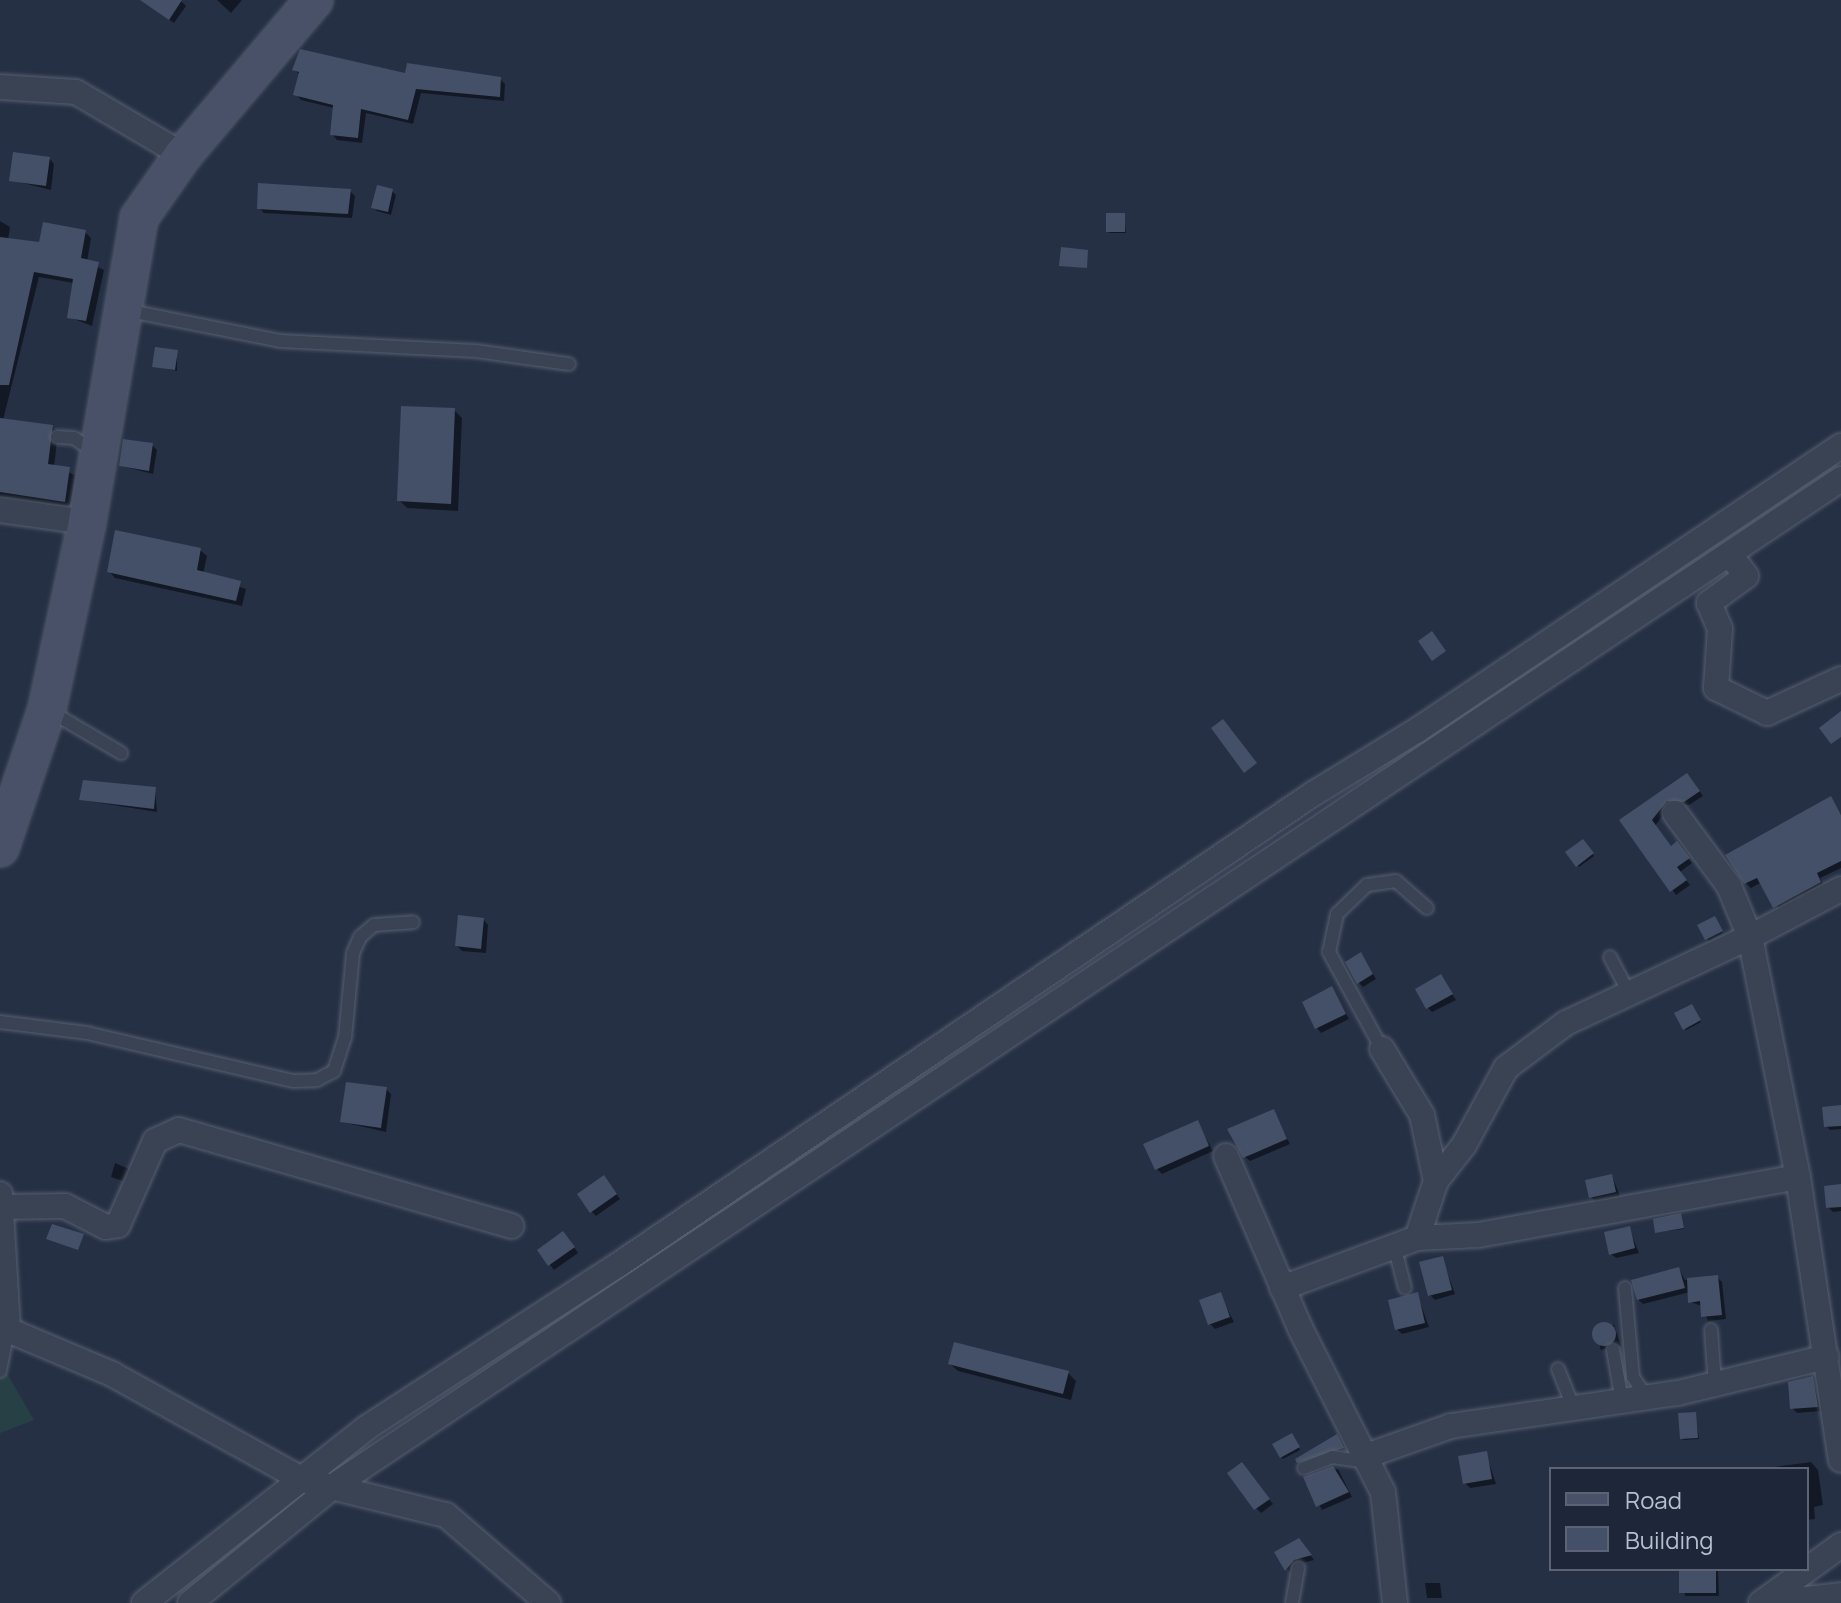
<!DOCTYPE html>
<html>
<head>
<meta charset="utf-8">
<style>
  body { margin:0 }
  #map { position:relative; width:1841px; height:1603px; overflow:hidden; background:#253045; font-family:Manrope,sans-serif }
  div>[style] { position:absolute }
  .green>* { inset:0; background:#274045 }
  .shadow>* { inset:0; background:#0007 }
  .building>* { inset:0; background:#445067 }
  .round { border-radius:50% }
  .roads { filter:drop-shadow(0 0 2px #586071) drop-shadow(0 0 2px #586071) }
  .lane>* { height:12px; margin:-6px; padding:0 6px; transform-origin:6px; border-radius:6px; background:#3a4354 }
  .street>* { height:24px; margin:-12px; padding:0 12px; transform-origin:12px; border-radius:12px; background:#3a4354 }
  .secondary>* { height:36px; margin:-18px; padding:0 18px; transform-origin:18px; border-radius:18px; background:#485167 }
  span { translate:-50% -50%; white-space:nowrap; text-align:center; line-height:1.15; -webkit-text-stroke:6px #1e2739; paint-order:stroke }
  .legend { position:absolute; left:1549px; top:1467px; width:260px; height:104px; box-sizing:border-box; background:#1e2739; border:2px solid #5b6374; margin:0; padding:10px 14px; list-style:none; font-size:24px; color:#b7becd }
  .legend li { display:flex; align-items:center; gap:16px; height:40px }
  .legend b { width:40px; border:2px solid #5b6374 }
</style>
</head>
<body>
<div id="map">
  <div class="green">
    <i style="clip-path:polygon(0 1361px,34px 1420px,0 1433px)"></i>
  </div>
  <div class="shadow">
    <i style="clip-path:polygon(142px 0,180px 0,186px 6px,174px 23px)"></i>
    <i style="clip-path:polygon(217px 0,242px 0,231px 13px)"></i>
    <i style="clip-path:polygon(294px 69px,500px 79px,505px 84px,504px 101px,421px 93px,413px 124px,366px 113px,362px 143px,337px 140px,332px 134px,334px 108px,301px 100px,296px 94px,300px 75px)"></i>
    <i style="clip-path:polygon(50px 159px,54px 164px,51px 190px,11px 180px)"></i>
    <i style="clip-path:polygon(350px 191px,355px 196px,352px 218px,264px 213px,259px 208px)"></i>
    <i style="clip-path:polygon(392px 191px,396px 195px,391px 215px,377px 211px,373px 207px)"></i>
    <i style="clip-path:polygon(1124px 215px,1126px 233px,1109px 233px,1108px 231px)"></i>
    <i style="clip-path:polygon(0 221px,10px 227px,8px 240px,41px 244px,85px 232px,91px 238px,87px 262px,104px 270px,92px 326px,69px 317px,74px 283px,39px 277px,3px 420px,52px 427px,58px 433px,54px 467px,75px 475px,70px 507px,0 499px)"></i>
    <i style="clip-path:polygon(177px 352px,177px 371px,154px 366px)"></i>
    <i style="clip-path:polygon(454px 410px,462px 418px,458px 511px,407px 508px,400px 501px)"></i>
    <i style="clip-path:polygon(152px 445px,157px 450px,153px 474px,121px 466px)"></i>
    <i style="clip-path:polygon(200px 550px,207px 556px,203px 574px,246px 589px,242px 606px,115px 578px,109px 571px)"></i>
    <i style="clip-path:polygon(1691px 779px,1703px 796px,1689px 805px,1671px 804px,1655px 826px,1671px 848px,1681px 848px,1692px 863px,1680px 872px,1690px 885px,1676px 895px,1622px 821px)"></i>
    <i style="clip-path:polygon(155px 789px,157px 812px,81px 800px)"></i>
    <i style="clip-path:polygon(1831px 799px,1841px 815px,1841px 868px,1820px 878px,1825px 888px,1780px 911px,1762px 882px,1751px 888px,1746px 883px)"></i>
    <i style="clip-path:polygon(1583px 841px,1594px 856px,1579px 867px,1567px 853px)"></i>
    <i style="clip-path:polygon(484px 920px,488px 925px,486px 953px,462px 951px,457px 946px)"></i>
    <i style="clip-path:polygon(1716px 920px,1723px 933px,1709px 941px,1707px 939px)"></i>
    <i style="clip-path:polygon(1365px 960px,1376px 979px,1363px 987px,1358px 982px)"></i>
    <i style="clip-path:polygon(1441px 977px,1456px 1000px,1432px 1012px,1428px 1008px)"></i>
    <i style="clip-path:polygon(1332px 989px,1349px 1019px,1321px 1033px,1317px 1028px)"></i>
    <i style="clip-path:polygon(1694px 1008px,1701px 1022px,1686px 1030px,1684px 1028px)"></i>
    <i style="clip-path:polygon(386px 1089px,391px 1094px,386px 1132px,342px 1122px)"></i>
    <i style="clip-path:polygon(1841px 1107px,1841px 1129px,1830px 1130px,1826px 1126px)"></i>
    <i style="clip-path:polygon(1273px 1112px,1290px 1144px,1250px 1161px,1245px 1157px)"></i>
    <i style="clip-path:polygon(1197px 1123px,1213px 1151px,1162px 1174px,1157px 1169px)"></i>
    <i style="clip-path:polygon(115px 1163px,129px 1169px,123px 1181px,111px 1177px)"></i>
    <i style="clip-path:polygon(1612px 1176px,1620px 1196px,1596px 1202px,1591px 1197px)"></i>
    <i style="clip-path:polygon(608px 1183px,620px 1199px,596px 1216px,591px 1211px)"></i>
    <i style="clip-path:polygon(1841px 1186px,1841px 1211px,1833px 1212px,1828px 1207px)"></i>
    <i style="clip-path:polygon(1681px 1216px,1684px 1229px,1657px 1232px)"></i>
    <i style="clip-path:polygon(1629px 1228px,1639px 1253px,1616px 1258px,1611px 1254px)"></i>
    <i style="clip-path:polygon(568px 1238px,578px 1253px,554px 1270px,539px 1250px)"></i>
    <i style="clip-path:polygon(1442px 1258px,1455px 1294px,1435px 1300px,1430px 1295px)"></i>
    <i style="clip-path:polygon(1679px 1269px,1685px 1280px,1717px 1277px,1722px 1282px,1726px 1319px,1708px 1321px,1702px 1306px,1690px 1302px,1690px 1292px,1643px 1304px,1638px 1299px)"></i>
    <i style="clip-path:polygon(1417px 1294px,1429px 1327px,1402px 1334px,1397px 1329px)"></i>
    <i style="clip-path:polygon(1220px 1295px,1234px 1322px,1215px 1329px,1210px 1324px)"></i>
    <i style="clip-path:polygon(1614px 1325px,1621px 1346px,1601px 1350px,1594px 1327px)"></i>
    <i style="clip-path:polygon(950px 1364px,1068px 1373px,1076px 1381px,1071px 1400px,958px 1371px)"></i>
    <i style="clip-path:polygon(1812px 1378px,1821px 1411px,1797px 1413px,1792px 1408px)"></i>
    <i style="clip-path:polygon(1695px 1414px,1699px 1439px,1684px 1440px,1682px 1439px)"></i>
    <i style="clip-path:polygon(1293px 1437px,1300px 1450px,1283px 1459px,1281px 1457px)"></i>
    <i style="clip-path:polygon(1486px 1453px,1496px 1484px,1470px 1488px,1465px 1483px)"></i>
    <i style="clip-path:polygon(1811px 1462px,1818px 1470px,1823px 1505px,1814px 1507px,1815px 1519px,1807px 1520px,1807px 1469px,1767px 1468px)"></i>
    <i style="clip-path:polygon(1246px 1469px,1273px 1504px,1261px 1513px,1256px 1508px)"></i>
    <i style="clip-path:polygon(1338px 1469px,1352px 1497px,1322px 1510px,1305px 1478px)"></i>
    <i style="clip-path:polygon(1303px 1545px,1314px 1560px,1299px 1564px,1291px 1574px,1277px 1553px)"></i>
    <i style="clip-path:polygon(1683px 1569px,1718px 1569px,1719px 1596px,1685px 1596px)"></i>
    <i style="clip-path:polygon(1425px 1583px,1440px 1583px,1442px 1598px,1427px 1598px)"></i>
  </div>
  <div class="building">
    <i style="clip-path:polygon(140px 0,182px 0,169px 20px)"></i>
    <i style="clip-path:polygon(300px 49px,405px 73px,407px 63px,501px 77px,500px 97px,416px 89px,408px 120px,361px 109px,358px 138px,330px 135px,333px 105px,293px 95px,299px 72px,292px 70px)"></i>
    <i style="clip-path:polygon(13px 152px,50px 157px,46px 186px,9px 181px)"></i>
    <i style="clip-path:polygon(258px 183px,351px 189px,348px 214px,257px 209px)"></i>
    <i style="clip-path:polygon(377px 185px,393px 189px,388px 212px,371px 208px)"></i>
    <i style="clip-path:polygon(1106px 213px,1125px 213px,1125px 232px,1106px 232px)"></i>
    <i style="clip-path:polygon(43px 222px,86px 230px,81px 258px,99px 262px,86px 321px,67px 318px,73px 279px,34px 272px,9px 385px,0 385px,0 237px,39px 242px)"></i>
    <i style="clip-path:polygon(1061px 247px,1088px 250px,1087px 268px,1059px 266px)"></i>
    <i style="clip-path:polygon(155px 347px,178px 350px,175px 370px,152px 367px)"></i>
    <i style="clip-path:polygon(401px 406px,455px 408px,451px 504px,397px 501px)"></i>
    <i style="clip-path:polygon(0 418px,53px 425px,48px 464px,70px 467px,65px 502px,0 492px)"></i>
    <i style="clip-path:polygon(123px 439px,153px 443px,149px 471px,119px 466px)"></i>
    <i style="clip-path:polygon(115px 530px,201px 548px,197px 570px,241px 581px,236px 601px,107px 572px)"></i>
    <i style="clip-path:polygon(1432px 631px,1446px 651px,1432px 661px,1418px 641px)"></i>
    <i style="clip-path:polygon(1841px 711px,1841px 737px,1831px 744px,1819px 728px)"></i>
    <i style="clip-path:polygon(1223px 719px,1257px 763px,1244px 773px,1211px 728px)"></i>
    <i style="clip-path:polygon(1687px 773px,1700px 791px,1684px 802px,1667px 801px,1652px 820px,1671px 846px,1677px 841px,1690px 858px,1677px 867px,1687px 880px,1670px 892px,1619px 820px)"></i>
    <i style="clip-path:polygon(83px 780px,156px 787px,154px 809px,79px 800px)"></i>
    <i style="clip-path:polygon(1831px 796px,1841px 815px,1841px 861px,1817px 873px,1821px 882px,1773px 908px,1757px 878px,1744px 884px,1725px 855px)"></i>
    <i style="clip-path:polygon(1583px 839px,1594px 853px,1576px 867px,1565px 852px)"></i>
    <i style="clip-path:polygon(458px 915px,484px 918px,481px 949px,455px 946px)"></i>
    <i style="clip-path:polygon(1715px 916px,1723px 931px,1705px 940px,1697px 925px)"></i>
    <i style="clip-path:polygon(1361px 952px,1373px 974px,1357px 984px,1345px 962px)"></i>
    <i style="clip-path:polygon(1441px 974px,1453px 994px,1426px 1009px,1415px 989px)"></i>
    <i style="clip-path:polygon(1332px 986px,1346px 1014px,1315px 1029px,1302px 1002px)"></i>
    <i style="clip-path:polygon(1692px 1004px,1701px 1020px,1683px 1030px,1674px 1013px)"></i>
    <i style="clip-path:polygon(346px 1082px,387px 1087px,381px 1128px,340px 1122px)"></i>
    <i style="clip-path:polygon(1841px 1105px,1841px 1126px,1824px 1127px,1822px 1107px)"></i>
    <i style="clip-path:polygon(1274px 1109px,1287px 1139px,1243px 1158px,1227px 1129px)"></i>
    <i style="clip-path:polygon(1198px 1120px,1209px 1146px,1155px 1170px,1143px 1144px)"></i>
    <i style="clip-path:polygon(1612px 1174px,1616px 1192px,1589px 1198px,1585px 1180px)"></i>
    <i style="clip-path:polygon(604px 1175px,617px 1194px,590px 1213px,577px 1194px)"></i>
    <i style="clip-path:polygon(1841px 1184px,1841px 1207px,1826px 1208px,1824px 1186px)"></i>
    <i style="clip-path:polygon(1681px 1213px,1684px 1228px,1655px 1233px,1653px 1219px)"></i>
    <i style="clip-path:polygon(52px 1224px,84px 1234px,78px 1250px,46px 1239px)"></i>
    <i style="clip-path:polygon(1630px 1226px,1635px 1248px,1609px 1255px,1604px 1232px)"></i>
    <i style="clip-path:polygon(563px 1231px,575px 1247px,548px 1266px,537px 1250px)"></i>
    <i style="clip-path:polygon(1443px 1256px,1452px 1290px,1428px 1296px,1419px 1262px)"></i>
    <i style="clip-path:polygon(1679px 1267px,1685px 1288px,1637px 1300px,1631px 1280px)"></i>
    <i style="clip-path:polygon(1718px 1275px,1722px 1315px,1701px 1317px,1700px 1301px,1688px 1303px,1687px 1278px)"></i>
    <i style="clip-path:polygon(1221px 1292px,1230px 1317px,1208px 1325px,1199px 1300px)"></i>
    <i style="clip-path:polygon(1418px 1292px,1425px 1323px,1395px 1330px,1388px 1300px)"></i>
    <i class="round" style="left:1592px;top:1322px;width:24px;height:24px"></i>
    <i style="clip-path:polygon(954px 1342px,1069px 1371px,1063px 1394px,948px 1364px)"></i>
    <i style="clip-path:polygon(1813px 1376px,1818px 1407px,1790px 1409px,1788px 1382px)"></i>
    <i style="clip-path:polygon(1696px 1412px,1698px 1438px,1680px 1439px,1678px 1413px)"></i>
    <i style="clip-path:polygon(1292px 1433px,1300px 1447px,1280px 1458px,1272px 1444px)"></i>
    <i style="clip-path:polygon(1337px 1434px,1344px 1448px,1297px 1463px,1295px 1459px)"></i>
    <i style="clip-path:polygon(1487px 1451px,1492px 1479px,1463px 1484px,1458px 1456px)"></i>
    <i style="clip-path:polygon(1242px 1462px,1270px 1499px,1254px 1510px,1227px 1473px)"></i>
    <i style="clip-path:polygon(1333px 1466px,1349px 1492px,1316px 1507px,1303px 1477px)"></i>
    <i style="clip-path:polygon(1299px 1538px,1312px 1555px,1294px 1560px,1285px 1571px,1274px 1552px)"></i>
    <i style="clip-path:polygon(1679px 1569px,1716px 1569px,1716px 1593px,1679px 1593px)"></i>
  </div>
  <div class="roads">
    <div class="lane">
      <i style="left:125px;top:310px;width:158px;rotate:11.3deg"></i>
      <i style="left:280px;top:341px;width:196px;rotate:2.9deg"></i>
      <i style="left:476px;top:351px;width:94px;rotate:8deg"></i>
      <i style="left:57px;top:437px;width:17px;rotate:3deg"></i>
      <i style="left:74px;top:438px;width:25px;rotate:34deg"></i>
      <i style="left:48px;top:710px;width:85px;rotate:30.5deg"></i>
      <i style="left:1610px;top:957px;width:41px;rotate:62.2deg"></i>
      <i style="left:0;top:1022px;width:88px;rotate:7.2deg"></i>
      <i style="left:87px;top:1033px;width:212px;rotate:13.1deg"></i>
      <i style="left:294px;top:1081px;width:23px;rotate:-2deg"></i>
      <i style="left:317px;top:1080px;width:19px;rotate:-28deg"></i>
      <i style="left:334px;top:1071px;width:35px;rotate:-72deg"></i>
      <i style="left:345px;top:1038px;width:85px;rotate:-84.6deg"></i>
      <i style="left:353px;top:953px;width:17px;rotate:-66deg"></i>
      <i style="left:360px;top:937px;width:18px;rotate:-41deg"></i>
      <i style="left:374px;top:925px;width:39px;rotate:-4deg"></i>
      <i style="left:1382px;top:1049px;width:111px;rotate:-118.7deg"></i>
      <i style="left:1329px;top:952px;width:39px;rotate:-78deg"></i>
      <i style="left:1337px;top:914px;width:42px;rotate:-44deg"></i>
      <i style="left:1367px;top:885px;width:29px;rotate:-8deg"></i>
      <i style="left:1396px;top:881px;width:41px;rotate:41.1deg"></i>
      <i style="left:1395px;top:1249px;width:40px;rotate:75.6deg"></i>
      <i style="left:1625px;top:1288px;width:89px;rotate:84.9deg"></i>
      <i style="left:1633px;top:1377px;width:25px;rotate:56deg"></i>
      <i style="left:1711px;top:1330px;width:55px;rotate:85.8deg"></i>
      <i style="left:1613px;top:1350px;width:52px;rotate:80deg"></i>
      <i style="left:1558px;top:1369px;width:43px;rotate:68.2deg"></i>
      <i style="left:0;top:1371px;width:42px;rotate:-79deg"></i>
      <i style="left:1304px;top:1468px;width:30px;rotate:-21deg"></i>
      <i style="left:1332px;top:1457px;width:36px;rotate:8deg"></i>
      <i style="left:1292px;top:1603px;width:36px;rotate:-80deg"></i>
    </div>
    <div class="street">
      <i style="left:0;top:87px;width:76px;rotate:3.8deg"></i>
      <i style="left:76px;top:92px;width:124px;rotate:30.5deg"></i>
      <i style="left:0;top:510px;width:88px;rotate:7.9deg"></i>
      <i style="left:1731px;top:556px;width:25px;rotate:53deg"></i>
      <i style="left:1746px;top:576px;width:46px;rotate:143.9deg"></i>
      <i style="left:1709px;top:603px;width:28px;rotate:67deg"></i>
      <i style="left:1720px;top:629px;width:59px;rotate:93.9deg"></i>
      <i style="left:1716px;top:688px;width:57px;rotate:26.1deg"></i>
      <i style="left:1767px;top:713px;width:81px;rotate:-24.7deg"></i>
      <i style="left:1382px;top:1049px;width:77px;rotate:58.8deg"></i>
      <i style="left:1422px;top:1115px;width:67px;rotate:78deg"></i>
      <i style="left:1226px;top:1156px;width:187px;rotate:66.7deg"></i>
      <i style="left:1300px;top:1328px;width:184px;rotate:63.2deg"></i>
      <i style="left:1383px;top:1492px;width:112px;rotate:83.8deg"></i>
      <i style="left:1798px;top:1177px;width:245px;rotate:-101.3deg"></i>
      <i style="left:1750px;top:937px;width:103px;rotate:-27.8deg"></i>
      <i style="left:0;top:1194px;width:136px;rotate:86.6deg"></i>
      <i style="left:8px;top:1330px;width:113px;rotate:22.9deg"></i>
      <i style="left:112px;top:1374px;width:218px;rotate:29deg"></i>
      <i style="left:303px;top:1480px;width:147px;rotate:13.8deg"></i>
      <i style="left:446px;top:1515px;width:135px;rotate:40.8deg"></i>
      <i style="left:1px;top:1207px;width:64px;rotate:-0.9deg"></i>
      <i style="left:65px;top:1206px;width:46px;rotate:27.1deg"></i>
      <i style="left:106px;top:1227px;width:12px;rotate:-9deg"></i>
      <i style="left:118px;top:1225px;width:92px;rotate:-66.2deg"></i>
      <i style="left:155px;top:1141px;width:26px;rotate:-25deg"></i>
      <i style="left:179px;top:1130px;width:346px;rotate:16.1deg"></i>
      <i style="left:1417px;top:1238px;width:60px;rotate:-71.6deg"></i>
      <i style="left:1436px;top:1181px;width:46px;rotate:-52.1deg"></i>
      <i style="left:1464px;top:1145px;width:88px;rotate:-61.4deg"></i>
      <i style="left:1506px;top:1068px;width:75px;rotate:-36.9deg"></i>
      <i style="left:1566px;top:1023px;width:203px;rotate:-25.1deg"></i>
      <i style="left:1750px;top:937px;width:55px;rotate:-112.4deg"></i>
      <i style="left:1729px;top:886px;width:91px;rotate:-126.5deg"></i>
      <i style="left:1282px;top:1288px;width:144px;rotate:-20.3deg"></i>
      <i style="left:1417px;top:1238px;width:62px;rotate:-2.8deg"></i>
      <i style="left:1479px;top:1235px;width:324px;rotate:-10.3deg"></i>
      <i style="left:1798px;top:1177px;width:286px;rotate:81.4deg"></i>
      <i style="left:1369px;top:1455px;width:87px;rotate:-19.5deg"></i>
      <i style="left:1451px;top:1426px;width:229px;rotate:-8.3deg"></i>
      <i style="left:1678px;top:1393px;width:153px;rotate:-13.6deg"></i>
      <i style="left:144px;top:1603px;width:283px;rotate:-38.2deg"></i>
      <i style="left:366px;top:1428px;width:300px;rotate:-32.9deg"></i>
      <i style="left:618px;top:1265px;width:840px;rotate:-34.13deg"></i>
      <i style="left:1313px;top:794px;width:121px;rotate:-31.5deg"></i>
      <i style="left:1416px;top:731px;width:512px;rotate:-33.85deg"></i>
      <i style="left:190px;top:1603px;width:183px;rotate:-39.2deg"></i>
      <i style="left:332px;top:1487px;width:1815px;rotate:-33.74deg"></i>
      <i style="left:1761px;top:1603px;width:99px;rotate:-35.9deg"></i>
      <i style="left:1770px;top:1603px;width:71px;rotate:-6.4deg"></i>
    </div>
    <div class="secondary">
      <i style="left:0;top:848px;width:147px;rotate:-71.3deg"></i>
      <i style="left:47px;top:709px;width:191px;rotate:-77.9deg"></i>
      <i style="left:87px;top:522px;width:308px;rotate:-80.3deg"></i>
      <i style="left:139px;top:218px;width:77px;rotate:-55.1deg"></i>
      <i style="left:183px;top:155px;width:203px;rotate:-49.8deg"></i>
    </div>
  </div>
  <ul class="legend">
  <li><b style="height:10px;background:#485167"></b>Road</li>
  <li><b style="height:22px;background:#445067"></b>Building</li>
  </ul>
</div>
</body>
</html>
